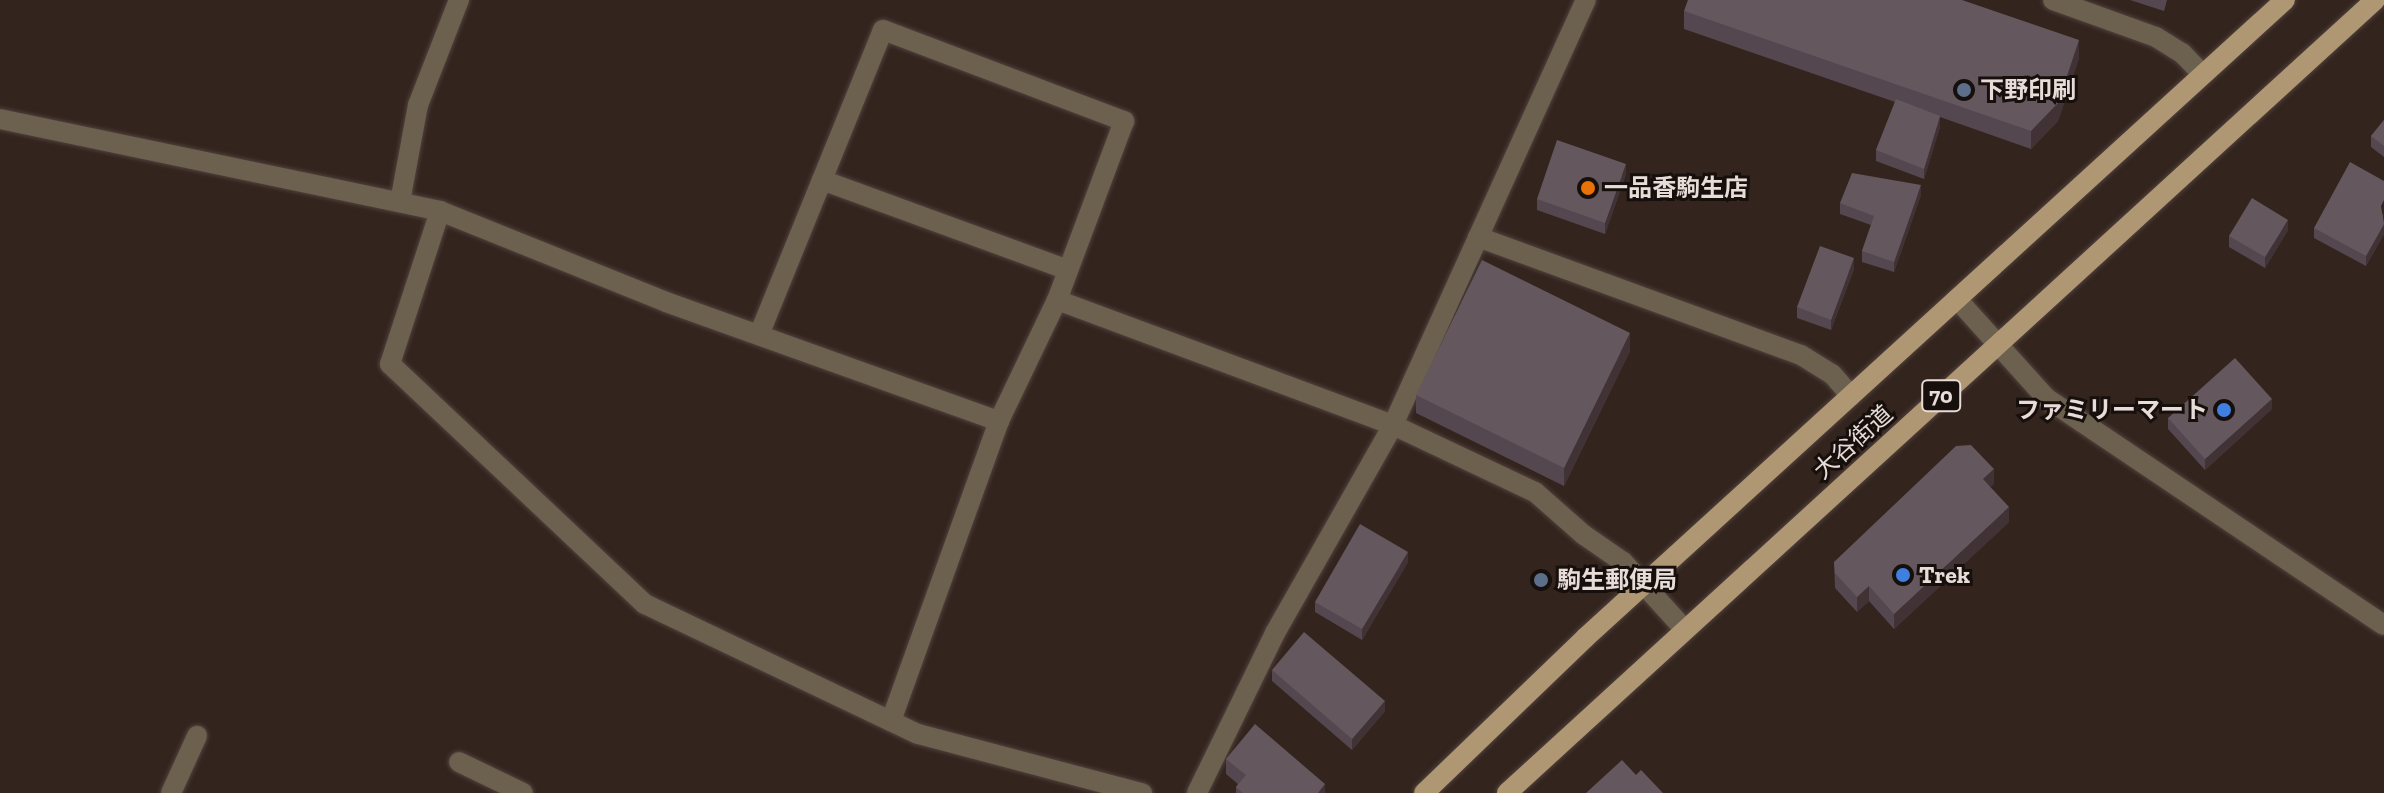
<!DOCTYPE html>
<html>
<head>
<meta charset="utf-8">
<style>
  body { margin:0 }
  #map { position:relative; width:2384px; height:793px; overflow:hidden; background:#33241e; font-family:"Zilla Slab","Noto Sans JP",serif }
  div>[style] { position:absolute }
  .roads { filter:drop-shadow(0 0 2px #50413c) drop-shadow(0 0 2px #50413c) }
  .minor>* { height:20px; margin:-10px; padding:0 10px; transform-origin:10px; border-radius:10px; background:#6c604f }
  .tertiary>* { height:20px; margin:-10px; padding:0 10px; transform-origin:10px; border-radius:10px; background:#6c604f }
  .primary>* { height:20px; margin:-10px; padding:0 10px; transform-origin:10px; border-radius:10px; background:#b09773 }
  .wall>* { inset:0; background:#55474f }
  .shaded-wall>* { inset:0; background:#413235 }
  .building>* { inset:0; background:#65575e }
  .dots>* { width:22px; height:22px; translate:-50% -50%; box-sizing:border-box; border:4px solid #160f0c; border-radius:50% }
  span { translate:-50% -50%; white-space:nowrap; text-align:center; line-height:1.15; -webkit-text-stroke:6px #160f0c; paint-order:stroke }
  .shield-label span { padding:2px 6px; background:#160f0c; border:2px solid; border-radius:6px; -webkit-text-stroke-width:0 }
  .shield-label { font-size:22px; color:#e7dcd8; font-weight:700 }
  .poi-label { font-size:24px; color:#e7dcd8; font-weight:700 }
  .left { translate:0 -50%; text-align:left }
  .right { translate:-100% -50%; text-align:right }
  .street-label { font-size:24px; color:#e7dcd8 }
</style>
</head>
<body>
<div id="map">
  <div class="roads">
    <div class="minor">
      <i style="left:2053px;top:0;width:109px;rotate:19.8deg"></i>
      <i style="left:2156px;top:37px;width:31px;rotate:32deg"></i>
      <i style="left:2182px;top:53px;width:30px;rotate:46deg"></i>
      <i style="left:0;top:119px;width:450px;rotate:11.8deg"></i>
      <i style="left:440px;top:211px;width:244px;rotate:21.9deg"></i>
      <i style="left:666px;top:302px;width:354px;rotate:19.7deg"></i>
      <i style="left:999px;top:421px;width:134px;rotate:-64.4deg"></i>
      <i style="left:1057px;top:300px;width:358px;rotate:20.4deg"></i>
      <i style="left:1393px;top:425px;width:157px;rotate:25.3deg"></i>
      <i style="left:1535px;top:492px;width:65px;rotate:41.3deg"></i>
      <i style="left:1584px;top:535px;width:47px;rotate:34.7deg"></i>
      <i style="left:1623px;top:562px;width:92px;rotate:47.6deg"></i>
      <i style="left:822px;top:180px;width:262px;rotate:20.1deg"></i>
      <i style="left:400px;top:202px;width:99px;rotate:-79.5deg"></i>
      <i style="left:418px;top:105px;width:113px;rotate:-68.7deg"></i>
      <i style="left:440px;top:211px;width:161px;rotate:108.1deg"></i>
      <i style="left:390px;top:364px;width:350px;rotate:43.3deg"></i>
      <i style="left:645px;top:604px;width:302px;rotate:25.5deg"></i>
      <i style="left:918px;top:734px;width:232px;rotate:14.8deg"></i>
      <i style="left:1478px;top:237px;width:344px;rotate:20.1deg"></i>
      <i style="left:1801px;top:355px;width:36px;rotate:32deg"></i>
      <i style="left:1832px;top:374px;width:29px;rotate:49deg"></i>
      <i style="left:1957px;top:299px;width:133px;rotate:48deg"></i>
      <i style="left:2046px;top:398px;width:407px;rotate:33.9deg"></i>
      <i style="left:759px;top:335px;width:329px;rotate:-67.9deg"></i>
      <i style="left:883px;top:30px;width:258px;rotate:20.7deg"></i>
      <i style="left:1124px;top:121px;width:191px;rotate:110.5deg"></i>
      <i style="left:891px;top:721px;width:319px;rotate:-70.2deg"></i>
      <i style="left:459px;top:762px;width:71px;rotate:25.8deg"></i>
      <i style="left:171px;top:793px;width:63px;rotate:-65.5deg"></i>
    </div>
    <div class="tertiary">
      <i style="left:1197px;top:793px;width:178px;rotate:-64deg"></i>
      <i style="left:1275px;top:633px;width:239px;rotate:-60.4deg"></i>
      <i style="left:1393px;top:425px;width:467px;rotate:-65.6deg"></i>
    </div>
    <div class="primary">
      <i style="left:1424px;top:793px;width:223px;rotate:-43.9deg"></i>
      <i style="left:1585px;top:638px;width:947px;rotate:-42.35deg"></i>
      <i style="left:1507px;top:793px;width:1176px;rotate:-42.41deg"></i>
    </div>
  </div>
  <div class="wall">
    <i style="clip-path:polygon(2130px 0,2167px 0,2164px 11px)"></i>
    <i style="clip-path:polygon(1684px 11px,2079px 58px,2058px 121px,2031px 149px,1940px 117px,1940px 127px,1924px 179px,1876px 161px,1876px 150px,1895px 102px,1684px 29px)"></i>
    <i style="clip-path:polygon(2384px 120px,2384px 157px,2371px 147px,2371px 136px)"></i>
    <i style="clip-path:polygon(1626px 174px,1605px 234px,1537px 210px,1537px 199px)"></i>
    <i style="clip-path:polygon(1921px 195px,1894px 272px,1862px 262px,1862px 251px,1871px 225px,1840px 214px,1840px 203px)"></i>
    <i style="clip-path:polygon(2383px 214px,2384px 234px,2366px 266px,2314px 238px,2314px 228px)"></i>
    <i style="clip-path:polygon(2288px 230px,2265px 268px,2229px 247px,2229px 236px)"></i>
    <i style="clip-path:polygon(1854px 269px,1831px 330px,1797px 318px,1797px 307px)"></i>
    <i style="clip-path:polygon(1630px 351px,1564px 486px,1416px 413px,1416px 395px)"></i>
    <i style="clip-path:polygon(2272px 409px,2205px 470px,2168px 429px,2168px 418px)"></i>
    <i style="clip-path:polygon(1994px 484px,1990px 487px,2009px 522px,1894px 629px,1869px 601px,1857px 612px,1835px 588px,1834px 562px)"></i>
    <i style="clip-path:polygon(1408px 562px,1362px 640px,1315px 612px,1315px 602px)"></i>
    <i style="clip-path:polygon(1272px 670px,1385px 711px,1352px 750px,1272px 681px)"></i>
    <i style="clip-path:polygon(1226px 759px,1325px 793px,1236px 793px,1236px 787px,1238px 784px,1226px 774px)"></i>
  </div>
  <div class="shaded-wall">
    <i style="clip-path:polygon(2079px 40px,2079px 58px,2058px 121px,2031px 149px,2031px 131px)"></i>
    <i style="clip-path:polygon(1940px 116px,1940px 127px,1924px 179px,1924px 169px)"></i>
    <i style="clip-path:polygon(1626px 164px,1626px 174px,1605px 234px,1605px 223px)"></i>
    <i style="clip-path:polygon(1921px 185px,1921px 195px,1894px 272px,1894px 262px)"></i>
    <i style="clip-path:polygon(2288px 220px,2288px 230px,2265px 268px,2265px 257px)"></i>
    <i style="clip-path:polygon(2384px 224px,2384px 234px,2366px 266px,2366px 256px)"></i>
    <i style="clip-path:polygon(1854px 258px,1854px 269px,1831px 330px,1831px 320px)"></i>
    <i style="clip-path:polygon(1630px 333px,1630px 351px,1564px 486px,1564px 468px)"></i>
    <i style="clip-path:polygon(2272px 399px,2272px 409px,2205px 470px,2205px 459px)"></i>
    <i style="clip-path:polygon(1994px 469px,1994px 484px,1983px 494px,1983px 479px)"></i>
    <i style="clip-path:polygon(2009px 507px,2009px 522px,1894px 629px,1894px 614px)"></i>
    <i style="clip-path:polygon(1408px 552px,1408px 562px,1362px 640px,1362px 629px)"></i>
    <i style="clip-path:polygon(1869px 586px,1869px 601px,1857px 612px,1857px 597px)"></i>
    <i style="clip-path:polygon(1385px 701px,1385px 711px,1352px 750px,1352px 739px)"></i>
    <i style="clip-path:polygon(1325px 784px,1325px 793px,1318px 793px)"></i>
  </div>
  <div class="building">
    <i style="clip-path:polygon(1688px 0,1962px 0,2079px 40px,2058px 103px,2031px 131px,1684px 11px)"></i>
    <i style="clip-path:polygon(1896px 99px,1940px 116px,1924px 169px,1876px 150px)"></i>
    <i style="clip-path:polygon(2384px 120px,2384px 146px,2371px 136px)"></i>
    <i style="clip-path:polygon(1557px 140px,1626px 164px,1605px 223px,1537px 199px)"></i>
    <i style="clip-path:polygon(2350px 162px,2384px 181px,2384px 200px,2381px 206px,2384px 224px,2366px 256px,2314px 228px)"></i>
    <i style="clip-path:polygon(1852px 173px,1921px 185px,1894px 262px,1862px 251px,1874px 216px,1840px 203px)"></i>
    <i style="clip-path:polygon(2252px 198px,2288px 220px,2265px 257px,2229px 236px)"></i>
    <i style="clip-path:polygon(1820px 246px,1854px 258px,1831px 320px,1797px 307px)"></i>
    <i style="clip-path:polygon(1482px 260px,1630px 333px,1564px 468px,1416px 395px)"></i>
    <i style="clip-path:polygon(2235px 358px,2272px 399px,2205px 459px,2168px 418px)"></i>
    <i style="clip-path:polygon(1971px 445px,1994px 469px,1983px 479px,2009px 507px,1894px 614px,1869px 586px,1857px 597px,1835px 573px,1834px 562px,1956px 446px)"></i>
    <i style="clip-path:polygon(1360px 524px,1408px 552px,1362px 629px,1315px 602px)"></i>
    <i style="clip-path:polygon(1304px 632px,1385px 701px,1352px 739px,1272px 670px)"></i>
    <i style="clip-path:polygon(1255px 724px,1325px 784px,1318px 793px,1243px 793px,1236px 787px,1246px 775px,1226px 759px)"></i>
    <i style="clip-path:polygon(1622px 760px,1636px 775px,1641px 770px,1663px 793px,1586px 793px)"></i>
  </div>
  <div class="dots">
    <i style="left:1964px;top:90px;background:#5c6f8a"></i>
    <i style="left:1588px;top:188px;background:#e8710a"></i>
    <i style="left:2224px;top:410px;background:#3f7fe0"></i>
    <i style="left:1903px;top:575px;background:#3f7fe0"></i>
    <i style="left:1541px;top:580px;background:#5c6f8a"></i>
  </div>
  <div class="shield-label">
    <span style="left:1941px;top:396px">70</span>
  </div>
  <div class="poi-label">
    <span class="left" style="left:1980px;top:90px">下野印刷</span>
    <span class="left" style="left:1604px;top:188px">一品香駒生店</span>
    <span class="right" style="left:2208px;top:410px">ファミリーマート</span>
    <span class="left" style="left:1919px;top:575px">Trek</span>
    <span class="left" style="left:1557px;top:580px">駒生郵便局</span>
  </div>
  <div class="street-label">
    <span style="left:1853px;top:442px;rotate:-42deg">大谷街道</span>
  </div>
</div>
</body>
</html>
